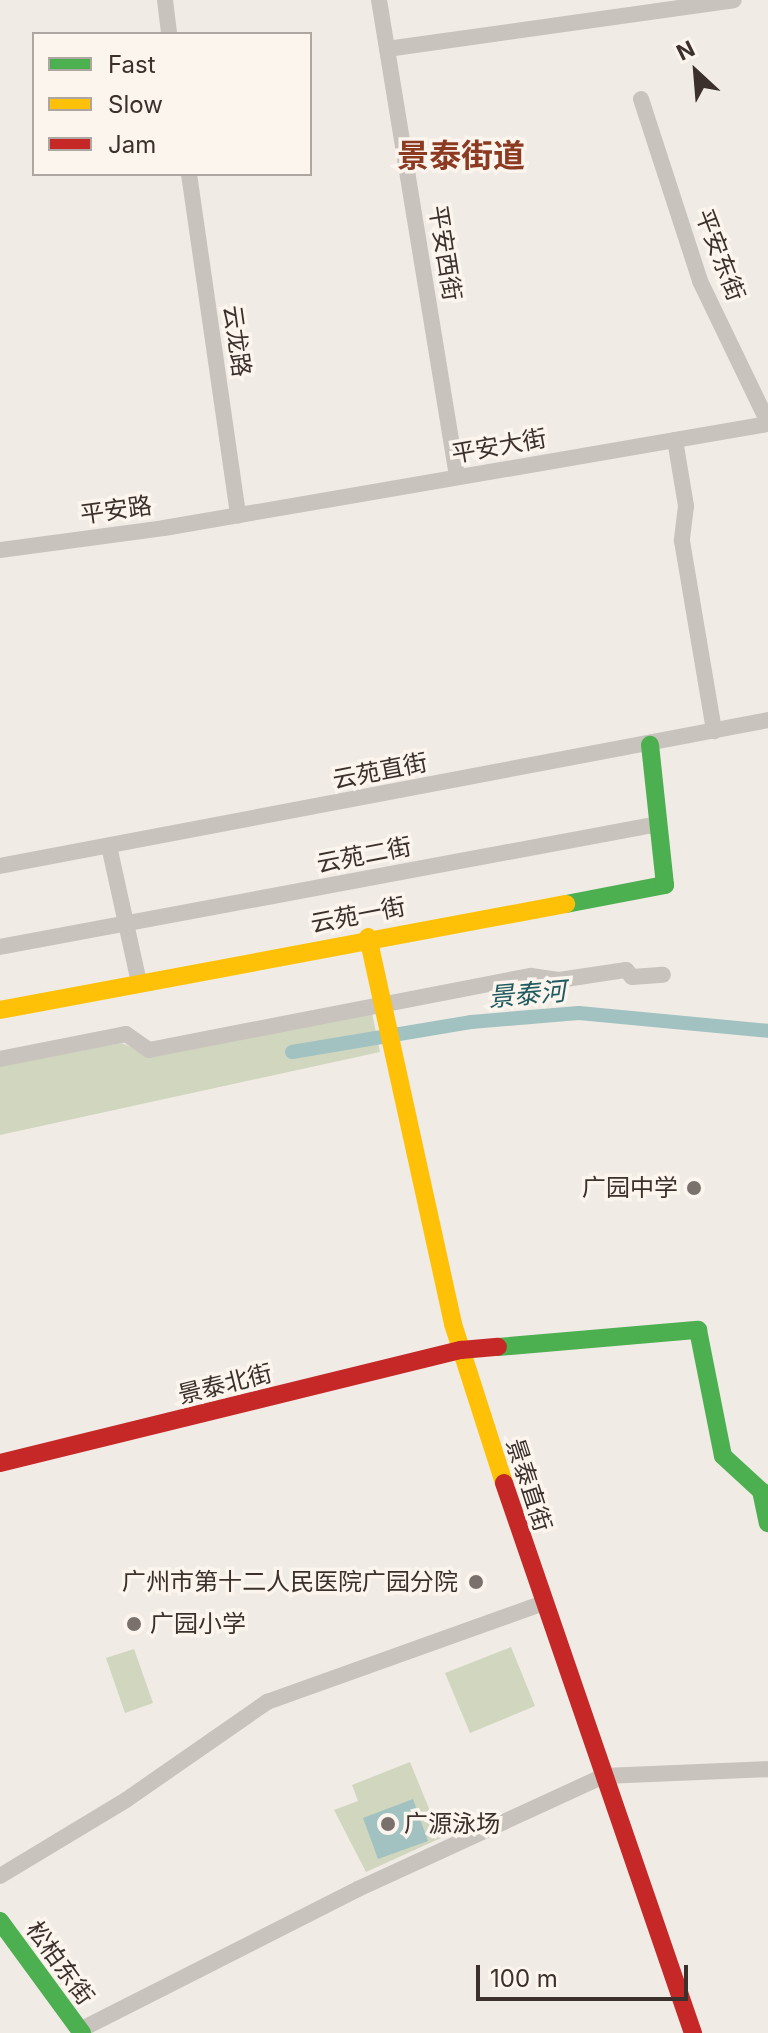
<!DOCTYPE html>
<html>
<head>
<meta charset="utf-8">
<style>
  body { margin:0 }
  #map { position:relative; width:768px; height:2033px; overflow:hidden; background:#f0ebe5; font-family:Inter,"Noto Sans SC",sans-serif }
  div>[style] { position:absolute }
  .green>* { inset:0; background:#d1d6bf }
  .water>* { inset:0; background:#a1c2c1 }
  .canal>* { height:14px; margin:-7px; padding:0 7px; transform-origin:7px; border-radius:7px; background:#a1c2c1 }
  .street>* { height:16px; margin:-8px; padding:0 8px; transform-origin:8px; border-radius:8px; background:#c9c3be }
  .fast>* { height:18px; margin:-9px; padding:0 9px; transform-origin:9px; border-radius:9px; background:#4caf50 }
  .slow>* { height:18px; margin:-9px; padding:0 9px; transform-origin:9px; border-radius:9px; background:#ffc107 }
  .jam>* { height:18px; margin:-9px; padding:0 9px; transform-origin:9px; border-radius:9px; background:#c62828 }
  .dots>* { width:22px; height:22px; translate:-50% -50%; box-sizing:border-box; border:4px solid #fbf5ee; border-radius:50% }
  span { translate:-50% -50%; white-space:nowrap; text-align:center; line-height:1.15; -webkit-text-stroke:7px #fbf5ee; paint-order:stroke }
  .street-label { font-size:24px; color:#3b302b }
  .poi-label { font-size:24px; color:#3b302b }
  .right { translate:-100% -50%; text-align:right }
  .left { translate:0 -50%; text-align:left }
  .water-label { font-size:26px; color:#1f5a5e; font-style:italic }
  .district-label { font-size:32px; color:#8c3b22; font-weight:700 }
  .legend { position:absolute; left:32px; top:32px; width:280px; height:144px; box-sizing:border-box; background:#fbf5ee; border:2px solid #aea6a0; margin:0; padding:10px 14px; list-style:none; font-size:24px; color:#3b302b }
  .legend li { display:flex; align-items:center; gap:16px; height:40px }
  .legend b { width:40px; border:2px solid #aea6a0 }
  .north { position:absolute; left:656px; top:32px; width:80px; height:80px; -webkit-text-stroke:6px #fbf5ee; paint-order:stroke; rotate:334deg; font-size:22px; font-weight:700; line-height:32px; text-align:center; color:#3b302b }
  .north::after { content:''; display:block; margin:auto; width:28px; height:36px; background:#3b302b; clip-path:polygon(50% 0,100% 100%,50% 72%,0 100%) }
  .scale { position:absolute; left:476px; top:1965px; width:212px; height:36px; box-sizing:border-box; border:4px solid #3b302b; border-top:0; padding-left:10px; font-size:24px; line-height:28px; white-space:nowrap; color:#3b302b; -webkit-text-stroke:6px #fbf5ee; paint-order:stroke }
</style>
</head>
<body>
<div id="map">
  <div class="green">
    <i style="clip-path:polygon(372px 1013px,380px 1052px,0 1135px,0 1066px,121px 1043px,149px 1054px)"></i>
    <i style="clip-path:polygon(511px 1647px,535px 1706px,470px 1733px,445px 1673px)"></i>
    <i style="clip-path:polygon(134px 1649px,153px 1703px,125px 1713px,106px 1658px)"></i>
    <i style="clip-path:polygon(410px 1762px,441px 1838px,366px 1872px,334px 1810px,358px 1801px,352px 1785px)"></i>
  </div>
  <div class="water">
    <i style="clip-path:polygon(413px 1799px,428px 1841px,378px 1859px,363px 1818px)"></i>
  </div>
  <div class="canal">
    <i style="left:292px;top:1052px;width:181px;rotate:-9.5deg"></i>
    <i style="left:471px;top:1022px;width:108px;rotate:-4.8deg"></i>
    <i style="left:579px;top:1013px;width:190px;rotate:5.4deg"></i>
  </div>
  <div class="street">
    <i style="left:165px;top:0;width:34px;rotate:83deg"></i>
    <i style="left:379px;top:0;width:483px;rotate:80.7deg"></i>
    <i style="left:387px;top:49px;width:350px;rotate:-8deg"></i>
    <i style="left:641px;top:99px;width:191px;rotate:72deg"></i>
    <i style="left:700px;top:281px;width:157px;rotate:64.3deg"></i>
    <i style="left:189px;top:174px;width:345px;rotate:81.8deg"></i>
    <i style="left:675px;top:440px;width:67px;rotate:80.5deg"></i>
    <i style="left:686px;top:506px;width:35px;rotate:97deg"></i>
    <i style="left:682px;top:541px;width:193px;rotate:80.4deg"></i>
    <i style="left:0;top:550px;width:165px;rotate:-7.6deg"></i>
    <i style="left:164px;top:528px;width:613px;rotate:-9.77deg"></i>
    <i style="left:109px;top:846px;width:139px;rotate:77.6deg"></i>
    <i style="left:0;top:866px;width:782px;rotate:-10.76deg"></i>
    <i style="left:0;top:947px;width:669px;rotate:-10.59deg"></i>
    <i style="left:0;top:1059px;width:128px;rotate:-11.2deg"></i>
    <i style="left:126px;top:1034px;width:28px;rotate:35deg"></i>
    <i style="left:149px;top:1050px;width:389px;rotate:-11deg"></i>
    <i style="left:531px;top:976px;width:28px;rotate:8deg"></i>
    <i style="left:559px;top:980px;width:68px;rotate:-8.5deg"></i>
    <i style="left:626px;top:970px;width:9px;rotate:49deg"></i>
    <i style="left:632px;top:977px;width:31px;rotate:-4deg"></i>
    <i style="left:0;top:1876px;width:147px;rotate:-31.1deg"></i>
    <i style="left:126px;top:1800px;width:172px;rotate:-34.8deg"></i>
    <i style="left:267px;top:1702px;width:293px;rotate:-19.7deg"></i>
    <i style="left:80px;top:2030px;width:312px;rotate:-26.9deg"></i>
    <i style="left:358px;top:1889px;width:271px;rotate:-24.7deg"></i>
    <i style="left:604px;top:1776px;width:164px;rotate:-2.4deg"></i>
  </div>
  <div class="fast">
    <i style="left:566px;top:904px;width:101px;rotate:-10.9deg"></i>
    <i style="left:665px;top:885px;width:141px;rotate:-96.1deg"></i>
    <i style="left:498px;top:1347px;width:201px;rotate:-4.9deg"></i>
    <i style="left:698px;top:1330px;width:128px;rotate:78.8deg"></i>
    <i style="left:723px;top:1456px;width:52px;rotate:42.6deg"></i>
    <i style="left:761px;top:1491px;width:33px;rotate:78deg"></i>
    <i style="left:0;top:1921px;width:139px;rotate:53.8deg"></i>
  </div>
  <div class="slow">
    <i style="left:368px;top:937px;width:396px;rotate:77.6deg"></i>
    <i style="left:453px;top:1324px;width:167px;rotate:72.2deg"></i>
    <i style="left:0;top:1010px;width:576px;rotate:-10.61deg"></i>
  </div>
  <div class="jam">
    <i style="left:0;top:1463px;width:475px;rotate:-13.8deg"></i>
    <i style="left:461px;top:1350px;width:37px;rotate:-5deg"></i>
    <i style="left:504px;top:1483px;width:582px;rotate:71.04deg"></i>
  </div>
  <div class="dots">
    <i style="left:694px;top:1188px;background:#7a716c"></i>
    <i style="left:476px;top:1582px;background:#7a716c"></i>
    <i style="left:134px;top:1624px;background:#7a716c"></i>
    <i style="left:388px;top:1824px;background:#7a716c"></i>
  </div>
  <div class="street-label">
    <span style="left:445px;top:253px;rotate:81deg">平安西街</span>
    <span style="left:720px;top:255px;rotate:69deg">平安东街</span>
    <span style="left:237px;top:341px;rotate:82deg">云龙路</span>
    <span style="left:499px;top:446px;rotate:-10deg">平安大街</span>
    <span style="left:116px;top:510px;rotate:-8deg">平安路</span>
    <span style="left:380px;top:771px;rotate:-11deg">云苑直街</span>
    <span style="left:364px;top:855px;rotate:-11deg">云苑二街</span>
    <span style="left:358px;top:915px;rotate:-11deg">云苑一街</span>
    <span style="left:225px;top:1384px;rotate:-14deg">景泰北街</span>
    <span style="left:529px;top:1485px;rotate:72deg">景泰直街</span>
    <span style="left:60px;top:1963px;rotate:54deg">松柏东街</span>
  </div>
  <div class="poi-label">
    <span class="right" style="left:678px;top:1188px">广园中学</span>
    <span class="right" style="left:458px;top:1582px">广州市第十二人民医院广园分院</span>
    <span class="left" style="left:150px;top:1624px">广园小学</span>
    <span class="left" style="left:404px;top:1824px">广源泳场</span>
  </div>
  <div class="water-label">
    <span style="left:527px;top:994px;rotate:-5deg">景泰河</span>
  </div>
  <div class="district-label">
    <span style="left:461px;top:156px">景泰街道</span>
  </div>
  <ul class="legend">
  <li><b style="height:10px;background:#4caf50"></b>Fast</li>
  <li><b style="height:10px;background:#ffc107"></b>Slow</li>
  <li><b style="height:10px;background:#c62828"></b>Jam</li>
  </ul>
  <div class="north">N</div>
  <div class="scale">100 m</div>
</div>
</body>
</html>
